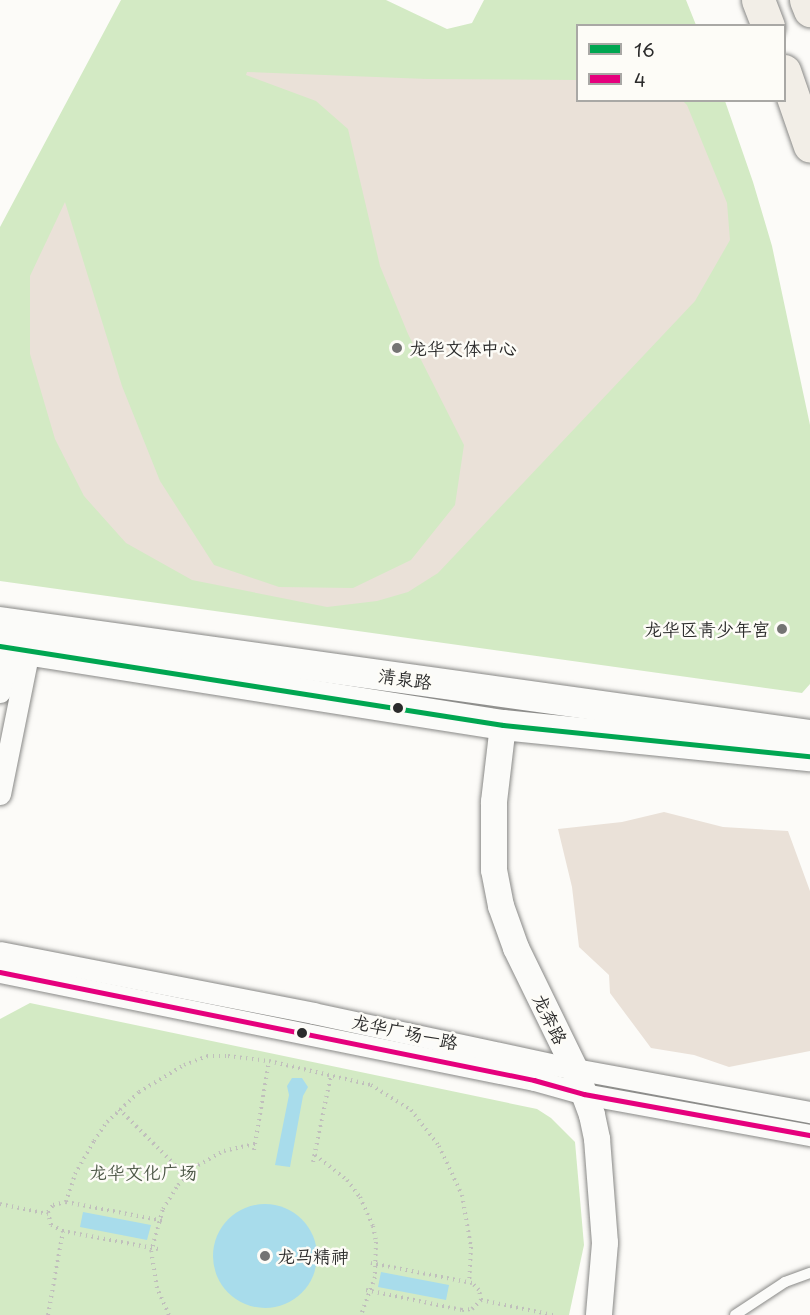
<!DOCTYPE html>
<html>
<head>
<meta charset="utf-8">
<style>
  body { margin:0 }
  #map { position:relative; width:810px; height:1315px; overflow:hidden; background:#fcfbf8; font-family:"Playpen Sans","LXGW WenKai TC",sans-serif }
  div>[style] { position:absolute }
  .green>* { inset:0; background:#d3eac4 }
  .water>* { inset:0; background:#a8dceb }
  .round { border-radius:50% }
  .building>* { inset:0; background:#eae1d8 }
  .path>* { height:4px; margin-top:-2px; transform-origin:0; background:repeating-linear-gradient(90deg,#c0bfbc 0 1.5px,transparent 0 6px) }
  .roads { filter:drop-shadow(0 0 2px #898987) drop-shadow(0 0 2px #898987) }
  .service>* { height:10px; margin:-5px; padding:0 5px; transform-origin:5px; border-radius:5px; background:#fbfbf9 }
  .minor>* { height:21px; margin:-10.5px; padding:0 10.5px; transform-origin:10.5px; border-radius:10.5px; background:#fbfbf9 }
  .tertiary>* { height:26px; margin:-13px; padding:0 13px; transform-origin:13px; border-radius:13px; background:#fbfbf9 }
  .secondary>* { height:30px; margin:-15px; padding:0 15px; transform-origin:15px; border-radius:15px; background:#fbfbf9 }
  .primary>* { height:33px; margin:-16.5px; padding:0 16.5px; transform-origin:16.5px; border-radius:16.5px; background:#f2eee7 }
  .bus-1>* { height:4.5px; margin:-2.25px; padding:0 2.25px; transform-origin:2.25px; border-radius:2.25px; background:#00a651 }
  .bus-2>* { height:4.5px; margin:-2.25px; padding:0 2.25px; transform-origin:2.25px; border-radius:2.25px; background:#e5007d }
  .dots>* { width:16px; height:16px; translate:-50% -50%; box-sizing:border-box; border:3px solid #fdfcf7; border-radius:50% }
  span { translate:-50% -50%; white-space:nowrap; text-align:center; line-height:1.15; -webkit-text-stroke:5px #fdfcf7; paint-order:stroke }
  .poi-label { font-size:18px; color:#2b2b2b }
  .left { translate:0 -50%; text-align:left }
  .right { translate:-100% -50%; text-align:right }
  .street-label { font-size:18px; color:#2b2b2b }
  .park-label { font-size:18px; color:#4d5847 }
  .legend { position:absolute; left:576px; top:24px; width:210px; height:78px; box-sizing:border-box; background:#fdfcf7; border:2px solid #a9a8a5; margin:0; padding:8px 10px; list-style:none; font-size:18px; color:#2b2b2b }
  .legend li { display:flex; align-items:center; gap:12px; height:30px }
  .legend b { width:30px; border:2px solid #a9a8a5 }
</style>
</head>
<body>
<div id="map">
  <div class="green">
    <i style="clip-path:polygon(121px 0,386px 0,447px 29px,472px 23px,484px 0,686px 0,696px 25px,578px 26px,578px 100px,725px 101px,753px 182px,772px 246px,810px 425px,810px 684px,802px 693px,0 581px,0 227px)"></i>
    <i style="clip-path:polygon(30px 1003px,537px 1109px,551px 1118px,575px 1142px,584px 1245px,569px 1315px,0 1315px,0 1019px)"></i>
  </div>
  <div class="water">
    <i style="clip-path:polygon(292px 1078px,302px 1078px,308px 1087px,303px 1096px,290px 1167px,275px 1165px,289px 1095px,287px 1086px)"></i>
    <i class="round" style="left:213px;top:1204px;width:104px;height:104px"></i>
    <i style="clip-path:polygon(83px 1212px,151px 1225px,147px 1240px,80px 1227px)"></i>
    <i style="clip-path:polygon(381px 1272px,449px 1285px,446px 1300px,378px 1287px)"></i>
  </div>
  <div class="building">
    <i style="clip-path:polygon(247px 72px,427px 79px,578px 80px,578px 100px,682px 100px,687px 105px,727px 203px,730px 240px,695px 301px,438px 573px,408px 592px,377px 601px,327px 607px,192px 580px,126px 543px,84px 496px,55px 439px,30px 354px,30px 276px,65px 202px,122px 386px,160px 481px,214px 565px,279px 587px,353px 588px,411px 560px,455px 505px,464px 445px,408px 334px,380px 266px,348px 129px,316px 101px,246px 75px)"></i>
    <i style="clip-path:polygon(664px 812px,723px 827px,788px 831px,810px 891px,810px 1051px,729px 1067px,694px 1055px,651px 1048px,610px 993px,609px 975px,579px 947px,572px 887px,558px 829px,622px 822px)"></i>
  </div>
  <div class="path">
    <i style="left:119px;top:1109px;width:99px;rotate:45deg"></i>
    <i style="left:254px;top:1150px;width:90px;rotate:-80.4deg"></i>
    <i style="left:315px;top:1155px;width:41px;rotate:38deg"></i>
    <i style="left:347px;top:1180px;width:21px;rotate:53deg"></i>
    <i style="left:360px;top:1197px;width:32px;rotate:66deg"></i>
    <i style="left:373px;top:1226px;width:16px;rotate:79deg"></i>
    <i style="left:376px;top:1242px;width:35px;rotate:92deg"></i>
    <i style="left:375px;top:1277px;width:40px;rotate:110.2deg"></i>
    <i style="left:313px;top:1162px;width:89px;rotate:-78.3deg"></i>
    <i style="left:66px;top:1202px;width:29px;rotate:-72deg"></i>
    <i style="left:75px;top:1174px;width:38px;rotate:-60deg"></i>
    <i style="left:94px;top:1141px;width:23px;rotate:-56deg"></i>
    <i style="left:107px;top:1122px;width:44px;rotate:-43.2deg"></i>
    <i style="left:139px;top:1092px;width:52px;rotate:-31deg"></i>
    <i style="left:184px;top:1065px;width:25px;rotate:-21deg"></i>
    <i style="left:207px;top:1056px;width:21px"></i>
    <i style="left:228px;top:1056px;width:41px;rotate:7deg"></i>
    <i style="left:269px;top:1061px;width:105px;rotate:13.2deg"></i>
    <i style="left:371px;top:1085px;width:47px;rotate:32deg"></i>
    <i style="left:411px;top:1110px;width:46px;rotate:52.1deg"></i>
    <i style="left:439px;top:1146px;width:54px;rotate:64.9deg"></i>
    <i style="left:462px;top:1195px;width:53px;rotate:80.2deg"></i>
    <i style="left:471px;top:1247px;width:35px;rotate:93deg"></i>
    <i style="left:0;top:1204px;width:49px;rotate:11.8deg"></i>
    <i style="left:158px;top:1249px;width:97px;rotate:-169.3deg"></i>
    <i style="left:63px;top:1231px;width:13px;rotate:-153deg"></i>
    <i style="left:51px;top:1225px;width:13px;rotate:-103deg"></i>
    <i style="left:48px;top:1212px;width:9px;rotate:-54deg"></i>
    <i style="left:53px;top:1205px;width:13px;rotate:-13deg"></i>
    <i style="left:66px;top:1202px;width:100px;rotate:11deg"></i>
    <i style="left:366px;top:1290px;width:98px;rotate:11.8deg"></i>
    <i style="left:462px;top:1310px;width:10px;rotate:-6deg"></i>
    <i style="left:472px;top:1309px;width:13px;rotate:-45deg"></i>
    <i style="left:481px;top:1300px;width:10px;rotate:-101deg"></i>
    <i style="left:479px;top:1290px;width:10px;rotate:-135deg"></i>
    <i style="left:472px;top:1283px;width:103px;rotate:-168.8deg"></i>
    <i style="left:481px;top:1300px;width:74px;rotate:11.8deg"></i>
    <i style="left:48px;top:1315px;width:85px;rotate:-79.9deg"></i>
    <i style="left:169px;top:1315px;width:30px;rotate:-114deg"></i>
    <i style="left:157px;top:1288px;width:36px;rotate:-99deg"></i>
    <i style="left:151px;top:1252px;width:45px;rotate:-74.4deg"></i>
    <i style="left:163px;top:1209px;width:28px;rotate:-58deg"></i>
    <i style="left:178px;top:1185px;width:23px;rotate:-49deg"></i>
    <i style="left:193px;top:1168px;width:35px;rotate:-29deg"></i>
    <i style="left:224px;top:1151px;width:32px;rotate:-13deg"></i>
  </div>
  <div class="roads">
    <div class="service">
      <i style="left:735px;top:1315px;width:60px;rotate:-33.4deg"></i>
      <i style="left:785px;top:1282px;width:27px;rotate:-20deg"></i>
    </div>
    <div class="minor">
      <i style="left:0;top:692px;width:46px;rotate:-78.7deg"></i>
      <i style="left:0;top:794px;width:147px;rotate:-78.6deg"></i>
      <i style="left:0;top:952px;width:319px;rotate:11deg"></i>
      <i style="left:313px;top:1013px;width:268px;rotate:12.1deg"></i>
      <i style="left:575px;top:1069px;width:239px;rotate:10.4deg"></i>
      <i style="left:0;top:972px;width:545px;rotate:11.43deg"></i>
      <i style="left:534px;top:1080px;width:52px;rotate:15.6deg"></i>
      <i style="left:584px;top:1094px;width:230px;rotate:10.3deg"></i>
    </div>
    <div class="tertiary">
      <i style="left:503px;top:725px;width:78px;rotate:96.7deg"></i>
      <i style="left:494px;top:802px;width:68px;rotate:90deg"></i>
      <i style="left:494px;top:870px;width:37px;rotate:79deg"></i>
      <i style="left:501px;top:906px;width:45px;rotate:70.3deg"></i>
      <i style="left:516px;top:948px;width:135px;rotate:64deg"></i>
      <i style="left:575px;top:1069px;width:49px;rotate:69.7deg"></i>
      <i style="left:592px;top:1115px;width:25px;rotate:78deg"></i>
      <i style="left:597px;top:1139px;width:104px;rotate:85.6deg"></i>
      <i style="left:605px;top:1243px;width:72px;rotate:94.8deg"></i>
    </div>
    <div class="secondary">
      <i style="left:0;top:622px;width:818px;rotate:7.94deg"></i>
      <i style="left:0;top:646px;width:509px;rotate:8.93deg"></i>
      <i style="left:503px;top:725px;width:309px;rotate:5.8deg"></i>
    </div>
    <div class="primary">
      <i style="left:758px;top:0;width:28px;rotate:69deg"></i>
      <i style="left:806px;top:0;width:11px;rotate:68deg"></i>
      <i style="left:784px;top:71px;width:79px;rotate:70.9deg"></i>
    </div>
  </div>
  <div class="bus-1">
    <i style="left:0;top:646px;width:509px;rotate:8.93deg"></i>
    <i style="left:503px;top:725px;width:309px;rotate:5.8deg"></i>
  </div>
  <div class="bus-2">
    <i style="left:0;top:972px;width:545px;rotate:11.43deg"></i>
    <i style="left:534px;top:1080px;width:52px;rotate:15.6deg"></i>
    <i style="left:584px;top:1094px;width:230px;rotate:10.3deg"></i>
  </div>
  <div class="dots">
    <i style="left:397px;top:348px;background:#747473"></i>
    <i style="left:782px;top:629px;background:#747473"></i>
    <i style="left:398px;top:708px;background:#2b2b2b"></i>
    <i style="left:302px;top:1033px;background:#2b2b2b"></i>
    <i style="left:265px;top:1256px;background:#747473"></i>
  </div>
  <div class="poi-label">
    <span class="left" style="left:409px;top:348px">龙华文体中心</span>
    <span class="right" style="left:770px;top:629px">龙华区青少年宫</span>
    <span class="left" style="left:277px;top:1256px">龙马精神</span>
  </div>
  <div class="street-label">
    <span style="left:405px;top:679px;rotate:8deg">清泉路</span>
    <span style="left:550px;top:1019px;rotate:64deg">龙奔路</span>
    <span style="left:405px;top:1032px;rotate:12deg">龙华广场一路</span>
  </div>
  <div class="park-label">
    <span style="left:143px;top:1172px">龙华文化广场</span>
  </div>
  <ul class="legend">
  <li><b style="height:8px;background:#00a651"></b>16</li>
  <li><b style="height:8px;background:#e5007d"></b>4</li>
  </ul>
</div>
</body>
</html>
